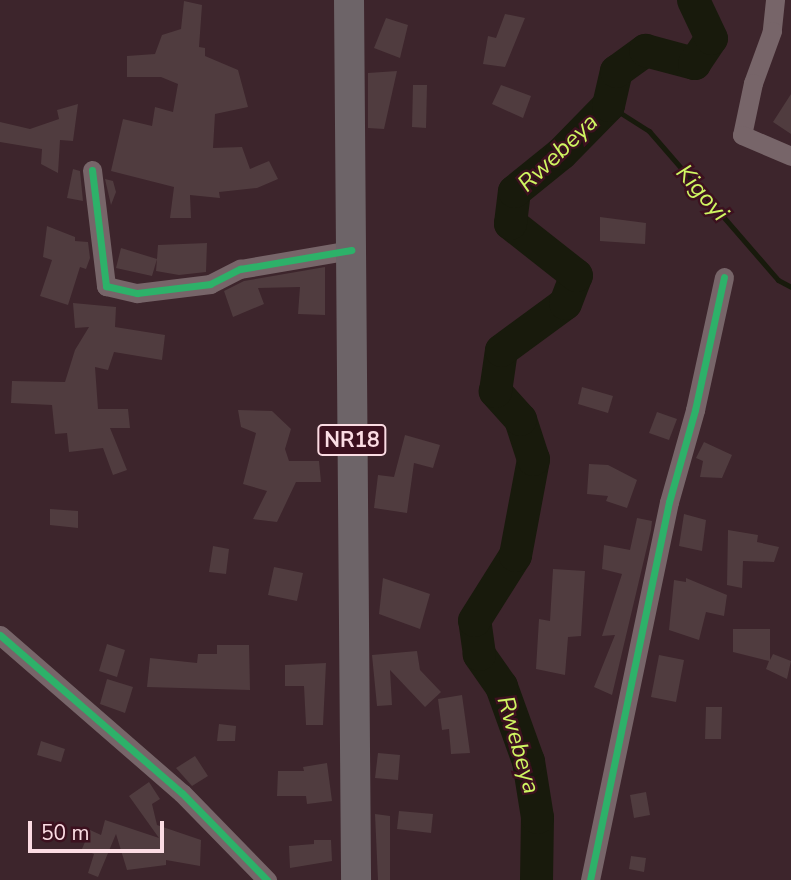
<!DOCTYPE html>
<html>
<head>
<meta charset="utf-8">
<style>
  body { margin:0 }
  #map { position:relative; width:791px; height:880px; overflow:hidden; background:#3d252c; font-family:"Nunito Sans",sans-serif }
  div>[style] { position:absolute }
  .stream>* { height:5px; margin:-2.5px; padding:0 2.5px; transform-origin:2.5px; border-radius:2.5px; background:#181a0c }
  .river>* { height:33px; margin:-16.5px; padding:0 16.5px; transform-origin:16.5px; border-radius:16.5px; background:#181a0c }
  .building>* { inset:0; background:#503c3f }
  .minor>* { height:19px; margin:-9.5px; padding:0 9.5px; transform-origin:9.5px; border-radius:9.5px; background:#776569 }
  .primary>* { height:30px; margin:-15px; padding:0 15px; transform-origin:15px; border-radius:15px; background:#6d6468 }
  .cycleway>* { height:7px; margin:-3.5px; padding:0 3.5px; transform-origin:3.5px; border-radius:3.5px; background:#2db169 }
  span { translate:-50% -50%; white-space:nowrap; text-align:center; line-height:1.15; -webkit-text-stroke:5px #3c111f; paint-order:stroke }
  .shield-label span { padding:2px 5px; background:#3c111f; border:2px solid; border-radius:5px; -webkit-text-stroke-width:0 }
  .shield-label { font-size:21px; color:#fbdce3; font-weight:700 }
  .water-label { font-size:24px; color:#d0f662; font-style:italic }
  .scale { position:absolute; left:28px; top:821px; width:136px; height:32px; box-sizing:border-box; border:4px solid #fbdce3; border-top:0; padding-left:9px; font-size:21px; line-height:24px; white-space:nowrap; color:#fbdce3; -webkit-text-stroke:5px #3c111f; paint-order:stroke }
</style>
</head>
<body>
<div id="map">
  <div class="stream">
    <i style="left:608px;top:105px;width:49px;rotate:32.4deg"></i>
    <i style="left:649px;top:131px;width:197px;rotate:49.1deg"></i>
    <i style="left:778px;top:280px;width:15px;rotate:28deg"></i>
  </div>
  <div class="river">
    <i style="left:536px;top:880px;width:63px;rotate:-89.1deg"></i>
    <i style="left:537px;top:817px;width:57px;rotate:-99.1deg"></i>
    <i style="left:528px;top:761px;width:80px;rotate:-109.8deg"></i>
    <i style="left:501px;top:686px;width:39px;rotate:-125deg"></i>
    <i style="left:479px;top:654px;width:34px;rotate:-98deg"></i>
    <i style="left:474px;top:620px;width:77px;rotate:-57.8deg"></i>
    <i style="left:515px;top:555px;width:98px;rotate:-79.4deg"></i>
    <i style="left:533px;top:459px;width:42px;rotate:-108deg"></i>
    <i style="left:520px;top:419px;width:38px;rotate:-132deg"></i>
    <i style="left:495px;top:391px;width:41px;rotate:-81.7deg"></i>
    <i style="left:501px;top:350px;width:79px;rotate:-36.3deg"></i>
    <i style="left:565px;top:303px;width:30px;rotate:-69deg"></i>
    <i style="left:576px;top:275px;width:84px;rotate:-141.8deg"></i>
    <i style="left:510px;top:223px;width:32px;rotate:-83deg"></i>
    <i style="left:514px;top:191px;width:60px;rotate:-39deg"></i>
    <i style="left:561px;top:153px;width:67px;rotate:-45.6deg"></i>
    <i style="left:608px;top:105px;width:35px;rotate:-77deg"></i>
    <i style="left:616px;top:71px;width:36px;rotate:-36deg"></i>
    <i style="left:645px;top:50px;width:51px;rotate:14.9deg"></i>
    <i style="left:694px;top:63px;width:30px;rotate:-56deg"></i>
    <i style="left:711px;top:38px;width:42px;rotate:-115.3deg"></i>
  </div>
  <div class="building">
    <i style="clip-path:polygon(184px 1px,202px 5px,199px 47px,205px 48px,205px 56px,238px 70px,248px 107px,215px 114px,213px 148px,242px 147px,250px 169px,269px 161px,278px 179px,257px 188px,219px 192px,220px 198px,190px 195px,191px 218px,170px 218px,174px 187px,111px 171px,123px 119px,152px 126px,155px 107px,173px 112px,178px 84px,161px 77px,127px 77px,127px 56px,155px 54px,162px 35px,181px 29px)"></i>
    <i style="clip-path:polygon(505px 14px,525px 18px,505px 67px,483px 64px,488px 36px,496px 38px)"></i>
    <i style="clip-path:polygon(386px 18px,408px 25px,400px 58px,374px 48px)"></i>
    <i style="clip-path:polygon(397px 71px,384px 129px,368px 128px,368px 73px)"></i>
    <i style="clip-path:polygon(413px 85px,427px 85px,426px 128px,412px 127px)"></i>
    <i style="clip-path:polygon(501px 85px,531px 96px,523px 118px,492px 104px)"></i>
    <i style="clip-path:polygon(791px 94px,791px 134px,773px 122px)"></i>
    <i style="clip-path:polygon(78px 104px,73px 141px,60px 140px,58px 173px,41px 164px,42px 149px,0 142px,0 122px,30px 129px,59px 119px,57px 110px)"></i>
    <i style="clip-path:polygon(73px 169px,80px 171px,83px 201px,67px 198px)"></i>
    <i style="clip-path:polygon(105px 179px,113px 181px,116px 192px,111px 205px)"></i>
    <i style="clip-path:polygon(600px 217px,646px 223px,645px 244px,600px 241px)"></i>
    <i style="clip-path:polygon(47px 226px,75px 237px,75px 241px,88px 242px,90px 258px,86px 269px,80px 267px,68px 305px,40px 296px,52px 260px,43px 257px)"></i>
    <i style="clip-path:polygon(207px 243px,206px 272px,179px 275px,156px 271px,157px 259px,152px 276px,116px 268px,121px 248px,157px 259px,158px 245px)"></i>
    <i style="clip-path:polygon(325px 267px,325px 315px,298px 314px,300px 287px,258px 288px,264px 304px,233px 317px,224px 291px,244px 281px)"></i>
    <i style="clip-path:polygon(73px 303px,116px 307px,115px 327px,165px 335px,162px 360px,114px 352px,108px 370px,95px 367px,98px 409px,128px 409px,130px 428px,110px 428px,127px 470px,113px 475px,103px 448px,69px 452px,67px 433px,55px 434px,52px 405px,11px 403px,12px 381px,65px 382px,75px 350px,89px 327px,75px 328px)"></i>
    <i style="clip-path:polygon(582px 387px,613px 396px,608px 413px,578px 404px)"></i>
    <i style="clip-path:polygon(238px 410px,272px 411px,291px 429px,285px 449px,289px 461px,319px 461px,321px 482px,296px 482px,277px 522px,253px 519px,267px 491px,243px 484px,256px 433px,241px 427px)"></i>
    <i style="clip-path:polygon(657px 412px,677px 419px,669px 440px,649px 433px)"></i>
    <i style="clip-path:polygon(405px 435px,440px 445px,433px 468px,414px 463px,407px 513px,374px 508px,378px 475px,394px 477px)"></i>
    <i style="clip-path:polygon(704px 442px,732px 455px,722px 478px,700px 477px,703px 461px,696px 458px)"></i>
    <i style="clip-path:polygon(589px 464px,608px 465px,637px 480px,627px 508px,606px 501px,608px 496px,587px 494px)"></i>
    <i style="clip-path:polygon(50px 509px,78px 511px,78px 528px,50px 525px)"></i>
    <i style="clip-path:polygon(684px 514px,706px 520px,702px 551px,679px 546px)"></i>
    <i style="clip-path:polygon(637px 518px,652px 521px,651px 530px,612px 695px,594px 687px,615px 635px,602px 636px,622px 574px,602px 569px,604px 545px,630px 550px)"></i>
    <i style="clip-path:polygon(728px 530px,758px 535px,757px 542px,779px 547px,774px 562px,743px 561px,742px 588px,727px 585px)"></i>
    <i style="clip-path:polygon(213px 546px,229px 549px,226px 574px,209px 572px)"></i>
    <i style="clip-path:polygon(274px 567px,303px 573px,297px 601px,268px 595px)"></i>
    <i style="clip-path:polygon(553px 569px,585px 571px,581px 636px,568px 637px,565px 675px,536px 669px,539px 619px,550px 621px)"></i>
    <i style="clip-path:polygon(383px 578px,430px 594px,420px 629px,379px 614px)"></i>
    <i style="clip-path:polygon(686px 578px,727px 595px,724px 616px,706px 612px,699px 640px,669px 630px,674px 580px,686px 582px)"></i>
    <i style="clip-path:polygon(733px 629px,770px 629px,770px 660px,773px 654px,791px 661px,787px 679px,766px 669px,769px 661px,733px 652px)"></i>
    <i style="clip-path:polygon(107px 644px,125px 650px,117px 677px,99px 671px)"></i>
    <i style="clip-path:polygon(217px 645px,249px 645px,250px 690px,147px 687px,150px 658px,197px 663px,198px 654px,217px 654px)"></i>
    <i style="clip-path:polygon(417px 651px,420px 670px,441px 692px,425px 707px,390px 670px,392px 705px,377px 706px,372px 655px)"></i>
    <i style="clip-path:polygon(659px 655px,684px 660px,676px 702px,651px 697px)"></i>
    <i style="clip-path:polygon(326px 663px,323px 725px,306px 725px,304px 686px,285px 686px,285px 665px)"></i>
    <i style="clip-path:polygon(107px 679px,133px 687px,125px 713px,100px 704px)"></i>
    <i style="clip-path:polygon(462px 695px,470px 753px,451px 754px,449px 729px,442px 730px,438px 699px)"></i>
    <i style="clip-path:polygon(706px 707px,722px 707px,721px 739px,705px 739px)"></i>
    <i style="clip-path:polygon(219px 724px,236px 726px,235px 741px,217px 741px)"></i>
    <i style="clip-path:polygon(41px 741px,65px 749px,61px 762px,37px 755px)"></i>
    <i style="clip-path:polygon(378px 753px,400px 755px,398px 780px,375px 778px)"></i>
    <i style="clip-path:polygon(195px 756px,208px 776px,192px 786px,176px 768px)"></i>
    <i style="clip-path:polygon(327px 763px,332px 801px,307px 804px,306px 796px,277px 796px,278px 771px,304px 771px,303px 767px)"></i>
    <i style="clip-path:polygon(149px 782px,160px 799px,152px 804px,157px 825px,201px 840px,200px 866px,166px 860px,166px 865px,127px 870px,116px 834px,98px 877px,88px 873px,94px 854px,82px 849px,90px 830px,101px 835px,105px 820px,159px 838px,129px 796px)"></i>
    <i style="clip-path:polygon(646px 792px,650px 815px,634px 818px,630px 795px)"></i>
    <i style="clip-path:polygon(399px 811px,433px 814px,431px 833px,397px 829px)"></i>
    <i style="clip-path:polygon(375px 814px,390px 816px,390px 880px,378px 880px)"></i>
    <i style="clip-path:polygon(314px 840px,331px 840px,332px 861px,290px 868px,289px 846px,314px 844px)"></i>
    <i style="clip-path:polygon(631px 856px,646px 858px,644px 872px,629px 869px)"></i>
  </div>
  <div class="minor">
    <i style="left:775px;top:0;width:31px;rotate:96deg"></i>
    <i style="left:772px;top:31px;width:55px;rotate:110.1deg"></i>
    <i style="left:753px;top:83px;width:53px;rotate:101.9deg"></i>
    <i style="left:742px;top:135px;width:53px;rotate:23.2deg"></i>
    <i style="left:92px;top:170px;width:117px;rotate:83.1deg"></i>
    <i style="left:106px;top:286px;width:32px;rotate:13deg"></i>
    <i style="left:137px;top:293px;width:74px;rotate:-7deg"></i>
    <i style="left:210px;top:284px;width:34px;rotate:-27deg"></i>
    <i style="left:240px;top:269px;width:113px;rotate:-9.7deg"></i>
    <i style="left:0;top:635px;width:241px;rotate:41deg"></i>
    <i style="left:182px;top:793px;width:122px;rotate:45.7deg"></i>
    <i style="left:590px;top:880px;width:386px;rotate:-78.2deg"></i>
    <i style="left:669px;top:502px;width:96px;rotate:-74.2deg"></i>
    <i style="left:695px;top:410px;width:136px;rotate:-77.7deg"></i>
  </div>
  <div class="primary">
    <i style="left:349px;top:0;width:880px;rotate:89.54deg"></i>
  </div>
  <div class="cycleway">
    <i style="left:92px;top:170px;width:117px;rotate:83.1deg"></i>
    <i style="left:106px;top:286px;width:32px;rotate:13deg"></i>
    <i style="left:137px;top:293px;width:74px;rotate:-7deg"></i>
    <i style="left:210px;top:284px;width:34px;rotate:-27deg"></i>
    <i style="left:240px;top:269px;width:113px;rotate:-9.7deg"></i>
    <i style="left:0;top:635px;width:241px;rotate:41deg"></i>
    <i style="left:182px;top:793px;width:122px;rotate:45.7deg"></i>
    <i style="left:590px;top:880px;width:386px;rotate:-78.2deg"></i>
    <i style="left:669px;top:502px;width:96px;rotate:-74.2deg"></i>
    <i style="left:695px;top:410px;width:136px;rotate:-77.7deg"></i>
  </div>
  <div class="shield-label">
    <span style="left:352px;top:440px">NR18</span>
  </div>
  <div class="water-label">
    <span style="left:558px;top:153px;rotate:-44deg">Rwebeya</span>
    <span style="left:702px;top:193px;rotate:49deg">Kigoyi</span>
    <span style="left:518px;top:745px;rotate:74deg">Rwebeya</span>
  </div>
  <div class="scale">50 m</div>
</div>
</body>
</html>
